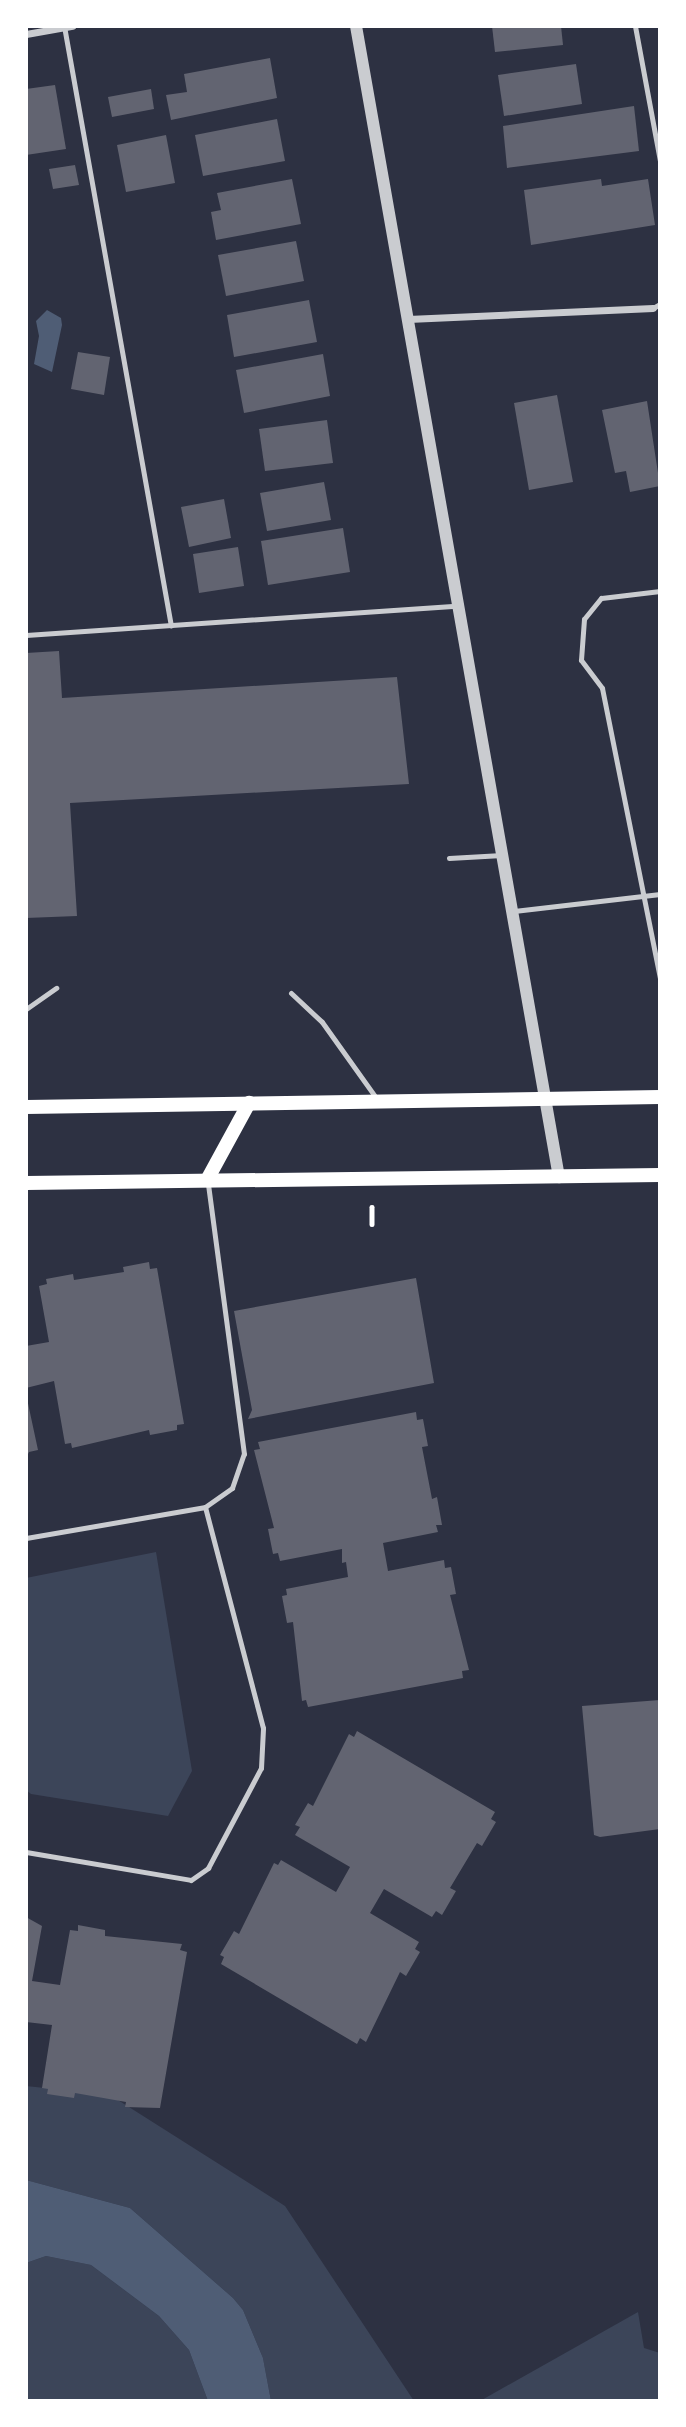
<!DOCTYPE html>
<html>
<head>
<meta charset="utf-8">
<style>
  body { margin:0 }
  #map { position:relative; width:686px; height:2427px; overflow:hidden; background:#2d3142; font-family:Merriweather,serif }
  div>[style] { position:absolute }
  .green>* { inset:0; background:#3c4559 }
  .water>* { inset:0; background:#4f5d75 }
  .building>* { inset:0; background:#626471 }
  .path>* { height:4.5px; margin:-2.25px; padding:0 2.25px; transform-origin:2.25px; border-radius:2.25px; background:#fff }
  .service>* { height:5px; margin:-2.5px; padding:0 2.5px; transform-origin:2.5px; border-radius:2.5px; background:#caccd0 }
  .minor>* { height:7px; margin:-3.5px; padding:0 3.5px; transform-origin:3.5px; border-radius:3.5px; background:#caccd0 }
  .tertiary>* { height:12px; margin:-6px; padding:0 6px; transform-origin:6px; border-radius:6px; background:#caccd0 }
  .secondary>* { height:14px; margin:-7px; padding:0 7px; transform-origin:7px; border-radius:7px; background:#fff }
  span { translate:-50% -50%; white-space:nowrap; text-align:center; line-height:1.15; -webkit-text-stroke:5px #fff; paint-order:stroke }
  .frame { position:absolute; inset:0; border:28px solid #fff; pointer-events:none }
</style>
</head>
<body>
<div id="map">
  <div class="green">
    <i style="clip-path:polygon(156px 1552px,192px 1771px,168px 1816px,31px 1794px,26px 1790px,26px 1578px)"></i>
    <i style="clip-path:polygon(26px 2086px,110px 2095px,285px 2206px,414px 2401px,271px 2401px,263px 2358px,243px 2310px,233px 2298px,130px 2208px,26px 2180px)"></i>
    <i style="clip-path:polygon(46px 2256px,91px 2265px,159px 2316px,189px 2350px,208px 2401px,26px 2401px,26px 2263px)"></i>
    <i style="clip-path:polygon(638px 2312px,644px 2348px,660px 2353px,660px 2401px,480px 2401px)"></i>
  </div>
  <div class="water">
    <i style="clip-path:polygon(47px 310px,61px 318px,62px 325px,52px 372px,34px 364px,39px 336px,36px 321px)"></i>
    <i style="clip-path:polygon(26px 2180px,130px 2208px,233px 2298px,243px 2310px,263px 2358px,271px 2401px,208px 2401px,189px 2350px,159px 2316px,91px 2265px,46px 2256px,26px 2263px)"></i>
  </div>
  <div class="building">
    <i style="clip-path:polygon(492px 26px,561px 26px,563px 45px,495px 52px)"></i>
    <i style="clip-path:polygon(270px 58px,277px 98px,171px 120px,166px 95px,187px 92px,184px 74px)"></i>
    <i style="clip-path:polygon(576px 64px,582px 104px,504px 116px,498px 75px)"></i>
    <i style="clip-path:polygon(55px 85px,66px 149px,26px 155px,26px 89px)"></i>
    <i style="clip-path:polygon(151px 89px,154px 109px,112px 117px,108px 97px)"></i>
    <i style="clip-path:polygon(634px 106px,639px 151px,507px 168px,503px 126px)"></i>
    <i style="clip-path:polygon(277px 119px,285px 161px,203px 176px,195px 135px)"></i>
    <i style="clip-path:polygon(166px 135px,175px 183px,126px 192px,117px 145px)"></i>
    <i style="clip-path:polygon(75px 165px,79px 185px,53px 189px,49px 169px)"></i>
    <i style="clip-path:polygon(292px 179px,301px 224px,216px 240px,211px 212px,221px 210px,217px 193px)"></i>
    <i style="clip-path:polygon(601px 179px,602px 186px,648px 179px,655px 225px,531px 245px,524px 190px)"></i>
    <i style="clip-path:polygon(296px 241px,304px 281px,226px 296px,218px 255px)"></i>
    <i style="clip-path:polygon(309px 300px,317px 342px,234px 357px,227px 315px)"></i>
    <i style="clip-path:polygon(78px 352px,110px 357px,104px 395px,71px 389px)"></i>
    <i style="clip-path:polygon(323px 354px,330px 396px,244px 413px,236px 370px)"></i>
    <i style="clip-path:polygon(557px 395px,573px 482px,529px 490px,514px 403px)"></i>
    <i style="clip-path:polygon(647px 401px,660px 486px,630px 492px,626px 471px,615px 473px,602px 410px)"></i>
    <i style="clip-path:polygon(327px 420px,333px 463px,265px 471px,259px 429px)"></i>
    <i style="clip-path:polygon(324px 482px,331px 520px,267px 531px,260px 493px)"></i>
    <i style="clip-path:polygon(224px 499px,231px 538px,189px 547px,181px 507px)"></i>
    <i style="clip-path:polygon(343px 528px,350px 572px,268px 585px,261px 541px)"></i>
    <i style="clip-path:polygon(238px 547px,244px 586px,199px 593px,193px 554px)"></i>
    <i style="clip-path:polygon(59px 651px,62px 698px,397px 677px,409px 784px,70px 803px,77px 916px,26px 918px,26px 653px)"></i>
    <i style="clip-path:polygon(149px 1262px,150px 1269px,157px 1268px,184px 1424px,177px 1425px,177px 1430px,150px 1435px,149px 1430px,72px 1448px,71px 1443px,65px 1444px,54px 1381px,26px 1388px,26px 1346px,49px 1342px,39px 1286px,47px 1284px,46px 1279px,73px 1274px,74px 1280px,124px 1272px,123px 1267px)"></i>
    <i style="clip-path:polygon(416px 1278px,434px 1383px,248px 1419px,252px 1410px,234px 1311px)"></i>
    <i style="clip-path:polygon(26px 1394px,38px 1450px,29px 1452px,26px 1458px)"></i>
    <i style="clip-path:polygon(416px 1412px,417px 1420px,423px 1419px,428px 1446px,422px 1447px,432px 1499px,437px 1497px,442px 1525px,436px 1525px,438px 1532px,383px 1543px,388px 1571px,444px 1560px,445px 1568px,451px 1567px,456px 1594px,450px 1595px,469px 1670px,462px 1671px,463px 1678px,308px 1707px,306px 1700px,302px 1701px,293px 1622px,287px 1623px,282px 1596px,287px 1595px,286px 1589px,348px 1577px,346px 1562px,342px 1563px,342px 1549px,280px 1561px,278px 1553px,273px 1554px,268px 1529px,274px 1528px,254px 1450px,260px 1449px,258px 1442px)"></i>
    <i style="clip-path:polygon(660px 1700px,660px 1829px,600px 1837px,594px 1835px,582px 1706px)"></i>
    <i style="clip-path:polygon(357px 1731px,495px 1812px,491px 1819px,496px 1822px,482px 1846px,477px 1843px,450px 1888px,456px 1891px,442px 1915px,436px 1911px,432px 1917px,384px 1889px,370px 1913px,419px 1942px,415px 1949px,420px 1952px,406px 1976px,400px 1972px,366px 2042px,360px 2038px,357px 2044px,221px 1964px,224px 1957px,220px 1955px,234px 1931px,239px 1934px,274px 1863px,278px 1865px,281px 1860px,336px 1892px,350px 1867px,295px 1835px,300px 1827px,295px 1825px,308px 1803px,313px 1806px,349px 1734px,354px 1737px)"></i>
    <i style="clip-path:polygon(26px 1917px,42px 1926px,32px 1981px,60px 1985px,70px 1930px,78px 1931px,78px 1925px,105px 1930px,105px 1936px,182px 1944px,180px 1950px,187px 1952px,160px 2108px,125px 2107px,126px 2102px,75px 2093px,74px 2098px,47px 2094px,48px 2089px,42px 2088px,52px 2025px,26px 2022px)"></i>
  </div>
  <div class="path">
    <i style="left:372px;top:1207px;width:17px;rotate:90deg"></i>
  </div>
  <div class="service">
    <i style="left:64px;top:26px;width:609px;rotate:79.89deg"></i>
    <i style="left:635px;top:26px;width:137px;rotate:79.5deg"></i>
    <i style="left:653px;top:308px;width:8px;rotate:-30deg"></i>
    <i style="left:660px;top:591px;width:59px;rotate:173.2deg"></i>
    <i style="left:601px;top:598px;width:27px;rotate:129deg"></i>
    <i style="left:584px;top:619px;width:41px;rotate:94.2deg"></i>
    <i style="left:581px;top:660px;width:35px;rotate:53deg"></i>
    <i style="left:602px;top:688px;width:296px;rotate:78.7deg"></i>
    <i style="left:26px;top:635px;width:431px;rotate:-3.9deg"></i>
    <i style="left:449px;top:858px;width:53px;rotate:-3.2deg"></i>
    <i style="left:514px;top:911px;width:147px;rotate:-6.6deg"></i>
    <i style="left:291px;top:993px;width:42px;rotate:43.1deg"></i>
    <i style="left:322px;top:1022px;width:95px;rotate:54.5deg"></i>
    <i style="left:26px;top:1009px;width:37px;rotate:-35deg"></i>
    <i style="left:26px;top:1538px;width:182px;rotate:-9.8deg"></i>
    <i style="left:205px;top:1507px;width:33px;rotate:-35deg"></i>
    <i style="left:232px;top:1488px;width:36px;rotate:-71deg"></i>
    <i style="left:244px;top:1454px;width:272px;rotate:-97.6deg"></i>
    <i style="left:26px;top:1852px;width:167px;rotate:9.6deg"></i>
    <i style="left:191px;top:1880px;width:21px;rotate:-35deg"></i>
    <i style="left:208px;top:1868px;width:113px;rotate:-62.1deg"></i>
    <i style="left:261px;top:1768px;width:40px;rotate:-87.1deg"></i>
    <i style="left:263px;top:1728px;width:228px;rotate:-104.7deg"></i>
  </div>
  <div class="minor">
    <i style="left:26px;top:34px;width:47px;rotate:-9.9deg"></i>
    <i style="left:408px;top:319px;width:245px;rotate:-2.6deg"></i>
  </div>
  <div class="tertiary">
    <i style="left:356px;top:26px;width:1169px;rotate:80deg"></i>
  </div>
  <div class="secondary">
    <i style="left:26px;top:1107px;width:634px;rotate:-0.9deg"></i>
    <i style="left:207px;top:1180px;width:88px;rotate:-61.4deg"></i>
    <i style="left:26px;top:1183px;width:634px;rotate:-0.72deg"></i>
  </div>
  <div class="frame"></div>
</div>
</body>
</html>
